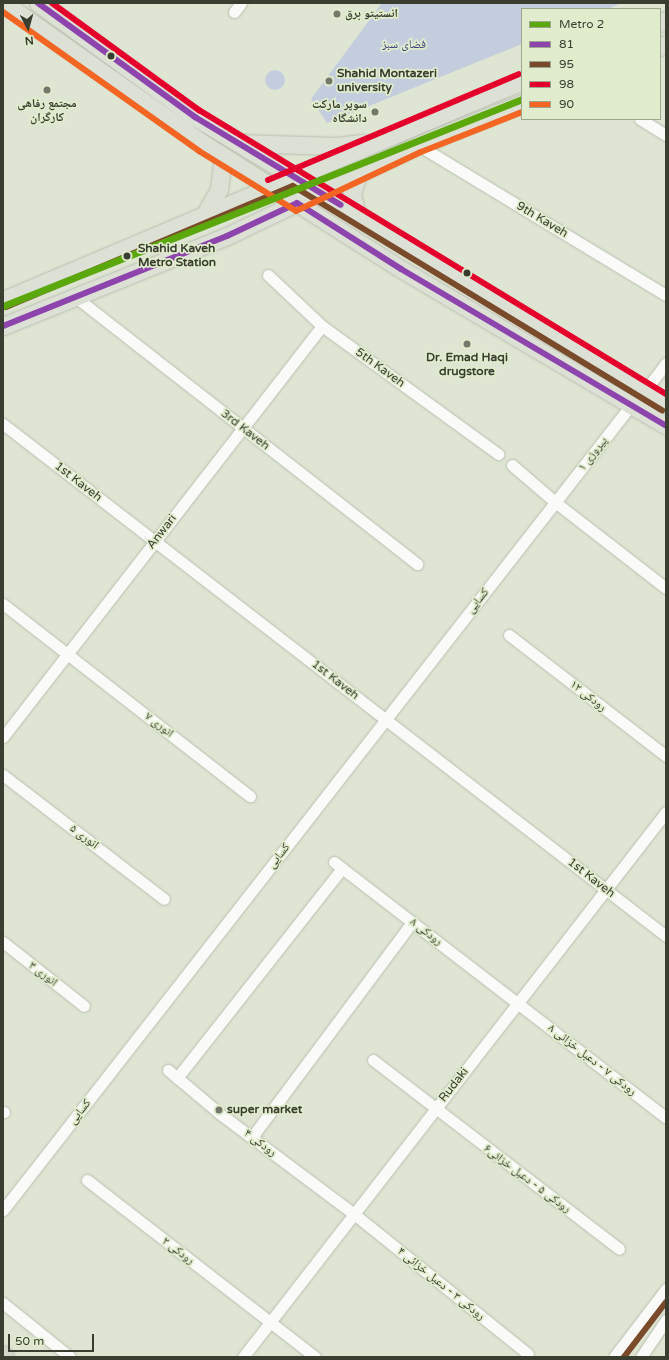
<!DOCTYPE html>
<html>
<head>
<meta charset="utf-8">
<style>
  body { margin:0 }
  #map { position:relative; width:669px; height:1360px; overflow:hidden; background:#dee5d3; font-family:"Varela Round","Noto Naskh Arabic",sans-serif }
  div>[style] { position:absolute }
  .green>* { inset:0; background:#c4cddd }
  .round { border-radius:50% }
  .roads { filter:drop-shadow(0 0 1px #babfb1) drop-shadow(0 0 1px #babfb1) }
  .minor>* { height:11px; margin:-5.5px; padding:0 5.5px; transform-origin:5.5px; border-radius:5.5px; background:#fafbf8 }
  .primary>* { height:17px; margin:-8.5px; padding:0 8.5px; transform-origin:8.5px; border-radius:8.5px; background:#dce0d5 }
  .trunk>* { height:18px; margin:-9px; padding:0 9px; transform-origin:9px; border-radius:9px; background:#d2d7ca }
  .bus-1>* { height:6px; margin:-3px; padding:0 3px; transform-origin:3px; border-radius:3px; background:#8e44ad }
  .bus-2>* { height:6px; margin:-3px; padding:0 3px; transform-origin:3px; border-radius:3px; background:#7a4b2a }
  .bus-3>* { height:6px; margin:-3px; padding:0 3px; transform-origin:3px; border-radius:3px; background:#e4002b }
  .bus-4>* { height:6px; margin:-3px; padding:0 3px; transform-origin:3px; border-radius:3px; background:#f26522 }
  .metro-1>* { height:7px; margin:-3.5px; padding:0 3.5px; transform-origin:3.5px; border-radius:3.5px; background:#5ba80c }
  .dots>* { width:11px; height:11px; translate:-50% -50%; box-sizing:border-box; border:2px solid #e0eccc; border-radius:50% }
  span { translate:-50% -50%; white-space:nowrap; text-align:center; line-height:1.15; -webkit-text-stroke:3.5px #e0eccc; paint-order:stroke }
  .poi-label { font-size:12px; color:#393e31; font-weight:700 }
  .left { translate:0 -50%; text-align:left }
  .right { translate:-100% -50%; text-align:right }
  .park-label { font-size:12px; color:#38417e }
  .street-label { font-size:12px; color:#393e31 }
  .stop-label { font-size:12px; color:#393e31; font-weight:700 }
  .frame { position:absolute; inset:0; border:4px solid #393e31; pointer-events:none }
  .legend { position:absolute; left:521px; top:8px; width:140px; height:112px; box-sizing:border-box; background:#e0eccc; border:1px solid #9da68e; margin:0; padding:5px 7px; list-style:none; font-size:12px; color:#393e31 }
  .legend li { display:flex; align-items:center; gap:8px; height:20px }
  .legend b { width:20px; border:1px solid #9da68e }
  .north { position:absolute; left:8px; top:8px; width:40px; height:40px; -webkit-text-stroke:3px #e0eccc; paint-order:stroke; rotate:174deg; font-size:11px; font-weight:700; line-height:16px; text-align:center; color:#393e31 }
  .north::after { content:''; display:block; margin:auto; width:14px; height:18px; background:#393e31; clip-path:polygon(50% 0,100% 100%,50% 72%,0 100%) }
  .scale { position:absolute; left:8px; top:1334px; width:86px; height:18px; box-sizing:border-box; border:2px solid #393e31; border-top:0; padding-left:5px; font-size:12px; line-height:14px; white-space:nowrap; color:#393e31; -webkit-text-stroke:3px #e0eccc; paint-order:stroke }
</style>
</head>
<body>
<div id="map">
  <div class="green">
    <i style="clip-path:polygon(382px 3px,622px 3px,607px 9px,522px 9px,522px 44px,327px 123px,311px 99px)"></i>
    <i class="round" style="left:265px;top:70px;width:20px;height:20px"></i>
  </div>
  <div class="roads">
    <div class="minor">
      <i style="left:234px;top:12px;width:11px;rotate:-52deg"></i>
      <i style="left:640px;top:119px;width:31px;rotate:32deg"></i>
      <i style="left:418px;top:145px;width:290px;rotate:31.2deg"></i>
      <i style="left:268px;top:275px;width:74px;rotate:43.4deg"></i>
      <i style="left:322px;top:326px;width:218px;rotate:36deg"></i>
      <i style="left:73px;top:295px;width:437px;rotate:38deg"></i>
      <i style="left:645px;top:391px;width:35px;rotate:-53deg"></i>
      <i style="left:3px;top:424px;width:838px;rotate:37.68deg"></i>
      <i style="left:512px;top:465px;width:57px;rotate:40.7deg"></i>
      <i style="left:555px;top:502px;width:140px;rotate:37.8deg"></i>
      <i style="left:3px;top:604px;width:313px;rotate:37.9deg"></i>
      <i style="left:509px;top:635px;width:198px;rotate:37.6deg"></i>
      <i style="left:3px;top:737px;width:520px;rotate:-52.18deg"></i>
      <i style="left:3px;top:775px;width:203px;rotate:37.6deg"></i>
      <i style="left:334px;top:862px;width:419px;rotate:37.6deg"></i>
      <i style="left:3px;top:942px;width:103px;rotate:38.3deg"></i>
      <i style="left:373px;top:1060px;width:310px;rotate:37.5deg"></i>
      <i style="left:168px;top:1070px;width:67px;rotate:40.1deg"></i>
      <i style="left:219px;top:1113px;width:169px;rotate:36.8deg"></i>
      <i style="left:354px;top:1214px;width:223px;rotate:38.8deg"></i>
      <i style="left:177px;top:1078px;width:267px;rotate:-51.8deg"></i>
      <i style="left:3px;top:1112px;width:1px"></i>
      <i style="left:252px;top:1137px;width:268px;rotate:-53.3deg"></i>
      <i style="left:87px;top:1180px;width:289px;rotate:37.8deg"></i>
      <i style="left:3px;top:1210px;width:1021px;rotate:-52.04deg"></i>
      <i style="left:3px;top:1303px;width:86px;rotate:38.9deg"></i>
      <i style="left:243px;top:1357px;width:690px;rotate:-52.18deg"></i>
      <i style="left:614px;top:1357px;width:86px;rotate:-52.6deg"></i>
      <i style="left:641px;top:1357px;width:45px;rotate:-56deg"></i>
    </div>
    <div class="primary">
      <i style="left:4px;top:3px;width:245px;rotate:35.2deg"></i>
      <i style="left:204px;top:144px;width:233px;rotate:32.4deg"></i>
      <i style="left:401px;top:269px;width:308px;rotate:30.6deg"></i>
      <i style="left:38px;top:3px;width:194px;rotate:36deg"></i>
      <i style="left:195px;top:117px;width:551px;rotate:31.27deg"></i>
      <i style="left:660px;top:23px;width:7px;rotate:-27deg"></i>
      <i style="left:660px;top:47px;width:7px;rotate:-27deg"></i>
      <i style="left:239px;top:143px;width:97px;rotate:1.8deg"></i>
      <i style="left:336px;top:146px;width:26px;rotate:-7deg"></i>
      <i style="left:357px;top:215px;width:22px;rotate:-103deg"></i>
      <i style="left:352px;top:194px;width:21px;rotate:-73deg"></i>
      <i style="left:203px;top:217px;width:32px;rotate:-60deg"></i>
      <i style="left:219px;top:189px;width:33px;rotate:-83deg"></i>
      <i style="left:3px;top:300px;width:563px;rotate:-22.88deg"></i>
      <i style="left:3px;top:326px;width:241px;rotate:-21.9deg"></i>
      <i style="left:227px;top:236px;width:212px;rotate:-25.5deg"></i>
      <i style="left:418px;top:145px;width:112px;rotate:-22deg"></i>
    </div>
    <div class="trunk">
      <i style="left:3px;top:1355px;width:3px;rotate:45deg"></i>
    </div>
  </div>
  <div class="bus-1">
    <i style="left:38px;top:3px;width:194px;rotate:36deg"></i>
    <i style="left:195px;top:117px;width:170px;rotate:31.1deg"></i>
    <i style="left:3px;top:326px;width:241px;rotate:-21.9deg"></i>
    <i style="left:227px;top:236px;width:77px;rotate:-25.2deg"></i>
    <i style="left:297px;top:203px;width:123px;rotate:32.4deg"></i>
    <i style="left:401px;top:269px;width:308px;rotate:30.6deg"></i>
  </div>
  <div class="bus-2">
    <i style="left:6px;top:307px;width:311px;rotate:-22.9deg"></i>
    <i style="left:293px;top:186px;width:432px;rotate:31.3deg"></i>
    <i style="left:624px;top:1357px;width:69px;rotate:-52.6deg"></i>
  </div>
  <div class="bus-3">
    <i style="left:52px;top:3px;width:182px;rotate:36.1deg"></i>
    <i style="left:199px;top:110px;width:547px;rotate:31.31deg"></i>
    <i style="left:268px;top:180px;width:272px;rotate:-22.9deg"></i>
  </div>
  <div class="bus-4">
    <i style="left:3px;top:12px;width:240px;rotate:35.3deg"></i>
    <i style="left:199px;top:151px;width:114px;rotate:31.7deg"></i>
    <i style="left:296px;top:211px;width:138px;rotate:-25.3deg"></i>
    <i style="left:421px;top:152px;width:109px;rotate:-21.6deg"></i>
  </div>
  <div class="metro-1">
    <i style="left:3px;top:306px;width:559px;rotate:-21.74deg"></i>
  </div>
  <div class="dots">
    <i style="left:337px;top:14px;background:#73786a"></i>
    <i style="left:111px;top:56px;background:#393e31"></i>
    <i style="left:329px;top:81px;background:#73786a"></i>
    <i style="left:47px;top:90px;background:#73786a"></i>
    <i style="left:375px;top:112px;background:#73786a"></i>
    <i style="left:127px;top:256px;background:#393e31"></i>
    <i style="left:467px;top:273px;background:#393e31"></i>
    <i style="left:467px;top:344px;background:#73786a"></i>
    <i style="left:219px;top:1110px;background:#73786a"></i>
  </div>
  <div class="poi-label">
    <span class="left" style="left:345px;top:14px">انستیتو برق</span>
    <span class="left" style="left:337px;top:81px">Shahid Montazeri<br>university</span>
    <span style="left:47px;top:111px">مجتمع رفاهی<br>کارگران</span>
    <span class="right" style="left:367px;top:112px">سوپر مارکت<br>دانشگاه</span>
    <span style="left:467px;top:365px">Dr. Emad Haqi<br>drugstore</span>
    <span class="left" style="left:227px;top:1110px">super market</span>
  </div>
  <div class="park-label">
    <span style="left:404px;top:45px">فضای سبز</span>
  </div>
  <div class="street-label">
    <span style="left:542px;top:220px;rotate:31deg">9th Kaveh</span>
    <span style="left:380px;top:368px;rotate:36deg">5th Kaveh</span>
    <span style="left:245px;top:430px;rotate:38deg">3rd Kaveh</span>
    <span style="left:593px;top:454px;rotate:-52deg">پیروزی ۱</span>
    <span style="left:78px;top:482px;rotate:38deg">1st Kaveh</span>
    <span style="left:162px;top:532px;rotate:-52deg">Anwari</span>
    <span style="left:478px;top:601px;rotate:-52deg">کسایی</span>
    <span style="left:335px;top:680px;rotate:38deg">1st Kaveh</span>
    <span style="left:588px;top:696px;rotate:38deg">رودکی ۱۲</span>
    <span style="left:159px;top:725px;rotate:38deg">انوری ۷</span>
    <span style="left:84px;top:837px;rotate:37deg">انوری ۵</span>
    <span style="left:279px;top:856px;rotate:-52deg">کسایی</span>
    <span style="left:591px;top:878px;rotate:38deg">1st Kaveh</span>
    <span style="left:426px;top:932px;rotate:38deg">رودکی ۸</span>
    <span style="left:43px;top:974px;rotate:38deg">انوری ۳</span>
    <span style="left:592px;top:1060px;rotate:38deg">رودکی ۷ - دعبل خزائی ۸</span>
    <span style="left:454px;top:1085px;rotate:-52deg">Rudaki</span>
    <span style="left:80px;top:1112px;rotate:-52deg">کسایی</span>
    <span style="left:260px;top:1143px;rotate:37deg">رودکی ۴</span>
    <span style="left:527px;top:1179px;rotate:37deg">رودکی ۵ - دعبل خزائی۶</span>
    <span style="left:178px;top:1251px;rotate:38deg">رودکی ۲</span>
    <span style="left:441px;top:1284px;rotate:39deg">رودکی ۳ - دعبل خزائی ۴</span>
  </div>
  <div class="stop-label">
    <span class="left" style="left:138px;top:256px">Shahid Kaveh<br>Metro Station</span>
  </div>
  <div class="frame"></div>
  <ul class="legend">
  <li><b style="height:5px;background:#5ba80c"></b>Metro 2</li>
  <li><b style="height:5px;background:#8e44ad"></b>81</li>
  <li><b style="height:5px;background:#7a4b2a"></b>95</li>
  <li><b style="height:5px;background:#e4002b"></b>98</li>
  <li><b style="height:5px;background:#f26522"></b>90</li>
  </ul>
  <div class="north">N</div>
  <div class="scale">50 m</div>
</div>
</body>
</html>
